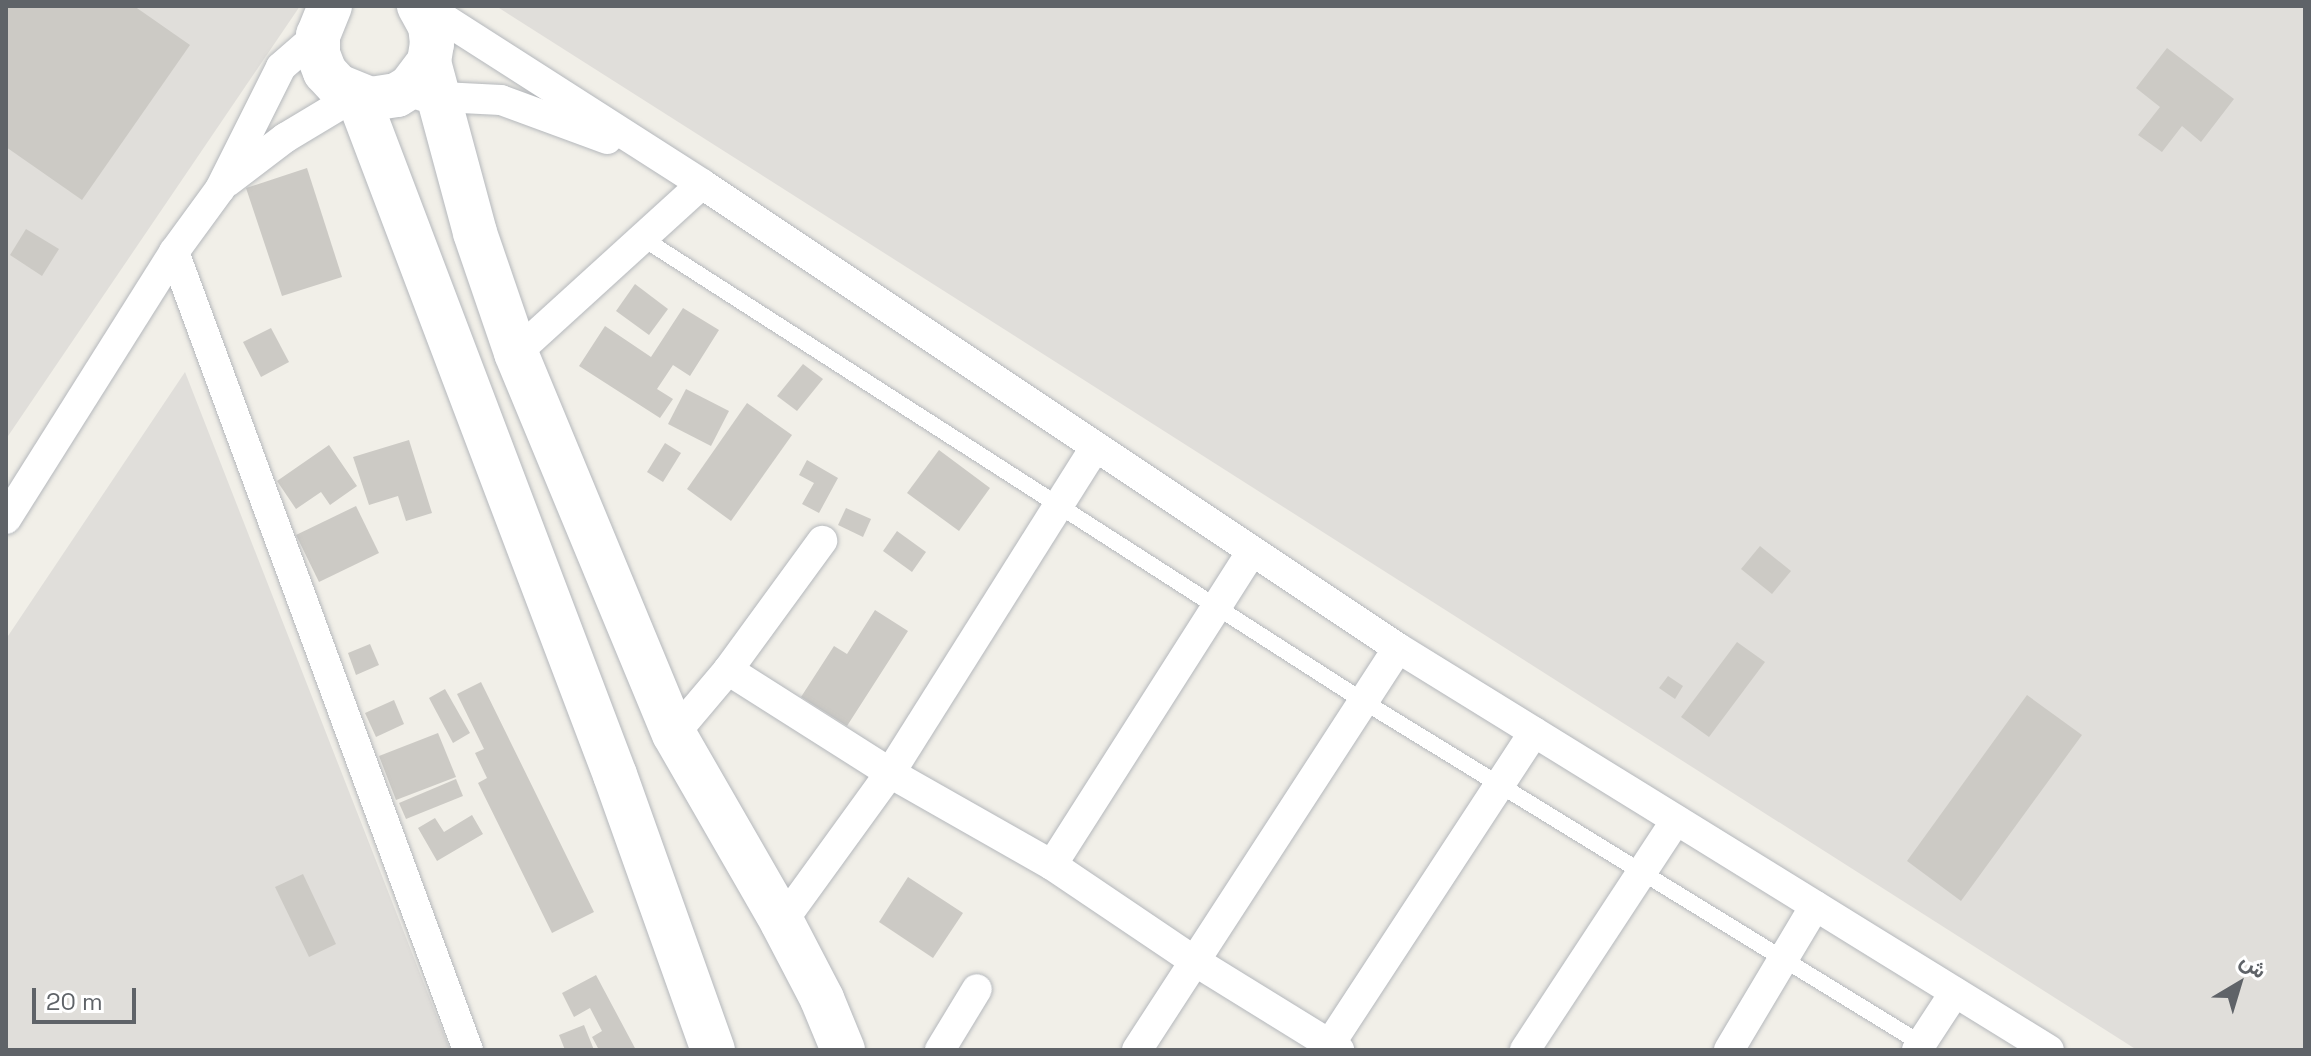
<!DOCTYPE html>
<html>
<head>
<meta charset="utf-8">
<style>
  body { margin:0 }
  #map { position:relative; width:2311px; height:1056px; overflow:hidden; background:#f1efe8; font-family:"Space Grotesk",Vazirmatn,sans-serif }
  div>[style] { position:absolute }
  .industrial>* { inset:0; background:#e0deda }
  .building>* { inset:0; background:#cccac5 }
  .roads { filter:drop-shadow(0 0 2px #b5b8bc) drop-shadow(0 0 2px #b5b8bc) }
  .lane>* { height:16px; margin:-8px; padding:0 8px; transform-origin:8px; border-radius:8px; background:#fff }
  .street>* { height:30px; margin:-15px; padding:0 15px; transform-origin:15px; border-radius:15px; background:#fff }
  .secondary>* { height:44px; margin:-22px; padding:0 22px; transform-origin:22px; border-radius:22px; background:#fff }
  span { translate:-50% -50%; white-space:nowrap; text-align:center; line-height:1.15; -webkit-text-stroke:6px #fff; paint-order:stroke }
  .frame { position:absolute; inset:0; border:8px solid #5f6368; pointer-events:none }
  .north { position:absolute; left:2199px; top:944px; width:80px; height:80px; -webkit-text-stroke:6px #fff; paint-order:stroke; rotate:38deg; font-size:22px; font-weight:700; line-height:32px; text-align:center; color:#5f6368 }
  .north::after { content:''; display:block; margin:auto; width:28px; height:36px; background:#5f6368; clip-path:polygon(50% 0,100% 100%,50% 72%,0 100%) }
  .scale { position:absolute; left:32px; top:988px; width:104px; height:36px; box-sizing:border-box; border:4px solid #5f6368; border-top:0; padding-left:10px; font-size:24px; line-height:28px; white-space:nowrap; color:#5f6368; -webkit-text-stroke:6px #fff; paint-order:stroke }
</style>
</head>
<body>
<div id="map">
  <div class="industrial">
    <i style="clip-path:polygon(6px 6px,300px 6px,6px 439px)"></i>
    <i style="clip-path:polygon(496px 6px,2305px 6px,2305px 1050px,2137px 1050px)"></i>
    <i style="clip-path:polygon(185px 372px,450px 1050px,6px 1050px,6px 639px)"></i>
  </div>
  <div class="building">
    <i style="clip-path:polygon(6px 6px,134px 6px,190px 45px,82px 200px,6px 147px)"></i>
    <i style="clip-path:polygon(2167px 48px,2234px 99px,2201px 142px,2182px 126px,2162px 152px,2138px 135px,2160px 107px,2136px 88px)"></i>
    <i style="clip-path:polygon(307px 168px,342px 277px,282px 296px,246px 188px)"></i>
    <i style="clip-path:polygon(26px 229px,59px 249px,42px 276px,10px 255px)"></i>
    <i style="clip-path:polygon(635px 284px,668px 309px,649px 335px,616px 311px)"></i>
    <i style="clip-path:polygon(683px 308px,719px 330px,690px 376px,673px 365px,657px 389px,673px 399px,660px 418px,579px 366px,605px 326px,651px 357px)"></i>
    <i style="clip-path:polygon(271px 328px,289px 362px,261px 377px,243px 342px)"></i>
    <i style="clip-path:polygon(803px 364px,823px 379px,797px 411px,777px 396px)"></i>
    <i style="clip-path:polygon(686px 389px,729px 411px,711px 446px,668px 424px)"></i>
    <i style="clip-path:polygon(747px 403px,792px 435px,731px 521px,687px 489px)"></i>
    <i style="clip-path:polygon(409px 440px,432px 513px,406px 521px,398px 496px,369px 505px,353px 457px)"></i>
    <i style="clip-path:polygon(665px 443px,681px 453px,663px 482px,647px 472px)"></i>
    <i style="clip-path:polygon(329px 445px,357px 486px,330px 505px,321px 492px,296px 509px,277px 481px)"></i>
    <i style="clip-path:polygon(939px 450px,990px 488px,959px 531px,907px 493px)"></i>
    <i style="clip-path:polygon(807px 460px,838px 478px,819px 513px,802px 504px,814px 483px,799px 475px)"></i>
    <i style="clip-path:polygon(356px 506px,379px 553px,319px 582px,296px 535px)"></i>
    <i style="clip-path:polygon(846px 508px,871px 519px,863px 537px,838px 525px)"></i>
    <i style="clip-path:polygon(897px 531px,926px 552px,912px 572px,883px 551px)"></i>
    <i style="clip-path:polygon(1760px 546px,1791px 571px,1772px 594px,1741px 569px)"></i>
    <i style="clip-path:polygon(875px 610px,908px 631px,847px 726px,801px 697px,834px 646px,847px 654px)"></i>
    <i style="clip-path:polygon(1737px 642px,1765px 662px,1709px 737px,1681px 717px)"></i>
    <i style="clip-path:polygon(370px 644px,379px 665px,356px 675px,348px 653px)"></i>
    <i style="clip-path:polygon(1668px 676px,1683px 686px,1675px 699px,1659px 688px)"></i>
    <i style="clip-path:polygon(481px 682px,594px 912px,552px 933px,478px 783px,487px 778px,475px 753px,484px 749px,457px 694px)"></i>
    <i style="clip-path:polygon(445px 689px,470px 733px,453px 743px,429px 698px)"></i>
    <i style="clip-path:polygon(2027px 695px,2082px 735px,1961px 901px,1907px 861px)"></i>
    <i style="clip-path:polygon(394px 700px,404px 724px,376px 737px,365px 713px)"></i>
    <i style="clip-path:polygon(438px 733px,456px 777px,396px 800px,379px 756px)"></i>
    <i style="clip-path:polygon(456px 779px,463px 796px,406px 819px,399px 803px)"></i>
    <i style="clip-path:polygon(472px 815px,483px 834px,437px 861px,418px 828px,435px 818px,444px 832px)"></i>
    <i style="clip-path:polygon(303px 874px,336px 944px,309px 957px,275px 887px)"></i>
    <i style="clip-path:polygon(908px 877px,963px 913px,933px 958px,879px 922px)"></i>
    <i style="clip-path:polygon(596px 975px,636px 1050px,599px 1050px,592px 1037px,602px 1031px,590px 1008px,574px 1017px,562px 993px)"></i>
    <i style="clip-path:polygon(584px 1025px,594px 1050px,565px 1050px,559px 1035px)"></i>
  </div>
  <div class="roads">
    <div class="lane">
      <i style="left:644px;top:239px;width:855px;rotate:32.72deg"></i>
      <i style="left:1363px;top:701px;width:659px;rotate:31.54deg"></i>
    </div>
    <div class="street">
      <i style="left:424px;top:6px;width:330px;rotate:32.6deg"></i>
      <i style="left:702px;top:184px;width:836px;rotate:33.69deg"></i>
      <i style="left:1398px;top:648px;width:765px;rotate:31.7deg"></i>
      <i style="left:422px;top:96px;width:79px;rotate:2.9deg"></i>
      <i style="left:501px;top:100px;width:113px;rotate:20.2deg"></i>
      <i style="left:227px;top:182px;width:73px;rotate:-37.2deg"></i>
      <i style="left:285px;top:138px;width:82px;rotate:-31deg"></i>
      <i style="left:174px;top:252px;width:850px;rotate:69.78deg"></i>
      <i style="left:516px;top:353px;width:251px;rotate:-42.3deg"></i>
      <i style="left:6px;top:519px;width:315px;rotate:-57.8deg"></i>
      <i style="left:174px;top:252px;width:78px;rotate:-53.9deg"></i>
      <i style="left:220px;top:189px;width:136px;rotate:-63.4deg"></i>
      <i style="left:281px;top:67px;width:49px;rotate:-40.9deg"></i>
      <i style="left:728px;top:670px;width:192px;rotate:32.4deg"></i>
      <i style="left:890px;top:773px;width:186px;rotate:29.6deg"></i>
      <i style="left:1052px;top:865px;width:170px;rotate:34deg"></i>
      <i style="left:1193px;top:960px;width:172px;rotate:31.7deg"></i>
      <i style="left:674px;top:734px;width:84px;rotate:-49.8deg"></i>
      <i style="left:728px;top:670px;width:160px;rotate:-53.9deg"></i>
      <i style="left:1052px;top:865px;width:370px;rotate:-57.5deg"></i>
      <i style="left:782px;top:922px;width:184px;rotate:-54.1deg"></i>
      <i style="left:890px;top:773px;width:384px;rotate:-57.8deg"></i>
      <i style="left:940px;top:1050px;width:71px;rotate:-58.8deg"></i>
      <i style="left:1137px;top:1050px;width:479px;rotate:-57deg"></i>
      <i style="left:1326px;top:1050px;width:380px;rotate:-56.8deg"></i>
      <i style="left:1525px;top:1050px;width:275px;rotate:-56.7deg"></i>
      <i style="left:1729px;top:1050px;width:168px;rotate:-59.2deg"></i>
      <i style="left:1917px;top:1050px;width:69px;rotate:-56.8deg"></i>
    </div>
    <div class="secondary">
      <i style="left:330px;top:6px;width:31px;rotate:112deg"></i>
      <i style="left:318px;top:35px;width:19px;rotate:90deg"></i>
      <i style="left:318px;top:54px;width:19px;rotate:69deg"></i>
      <i style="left:325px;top:72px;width:19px;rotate:47deg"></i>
      <i style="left:338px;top:86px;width:35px;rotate:22deg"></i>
      <i style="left:371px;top:99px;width:26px;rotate:-9deg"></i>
      <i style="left:397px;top:95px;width:15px;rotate:-32deg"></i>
      <i style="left:410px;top:87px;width:31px;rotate:-53deg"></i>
      <i style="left:429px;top:62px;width:18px;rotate:-81deg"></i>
      <i style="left:432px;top:44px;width:18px;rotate:-96deg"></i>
      <i style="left:430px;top:26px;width:23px;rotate:-119deg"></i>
      <i style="left:429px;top:62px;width:177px;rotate:74.9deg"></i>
      <i style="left:475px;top:233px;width:127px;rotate:71.1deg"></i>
      <i style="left:516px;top:353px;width:412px;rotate:67.5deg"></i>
      <i style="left:674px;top:734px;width:217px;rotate:60.1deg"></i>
      <i style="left:782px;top:922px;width:87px;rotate:62.5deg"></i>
      <i style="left:822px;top:999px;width:55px;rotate:67.6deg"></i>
      <i style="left:358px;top:97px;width:725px;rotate:69.24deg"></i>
      <i style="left:615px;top:775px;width:292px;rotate:70.4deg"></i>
    </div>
  </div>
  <div class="frame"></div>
  <div class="north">ش</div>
  <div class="scale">20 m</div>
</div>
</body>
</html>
